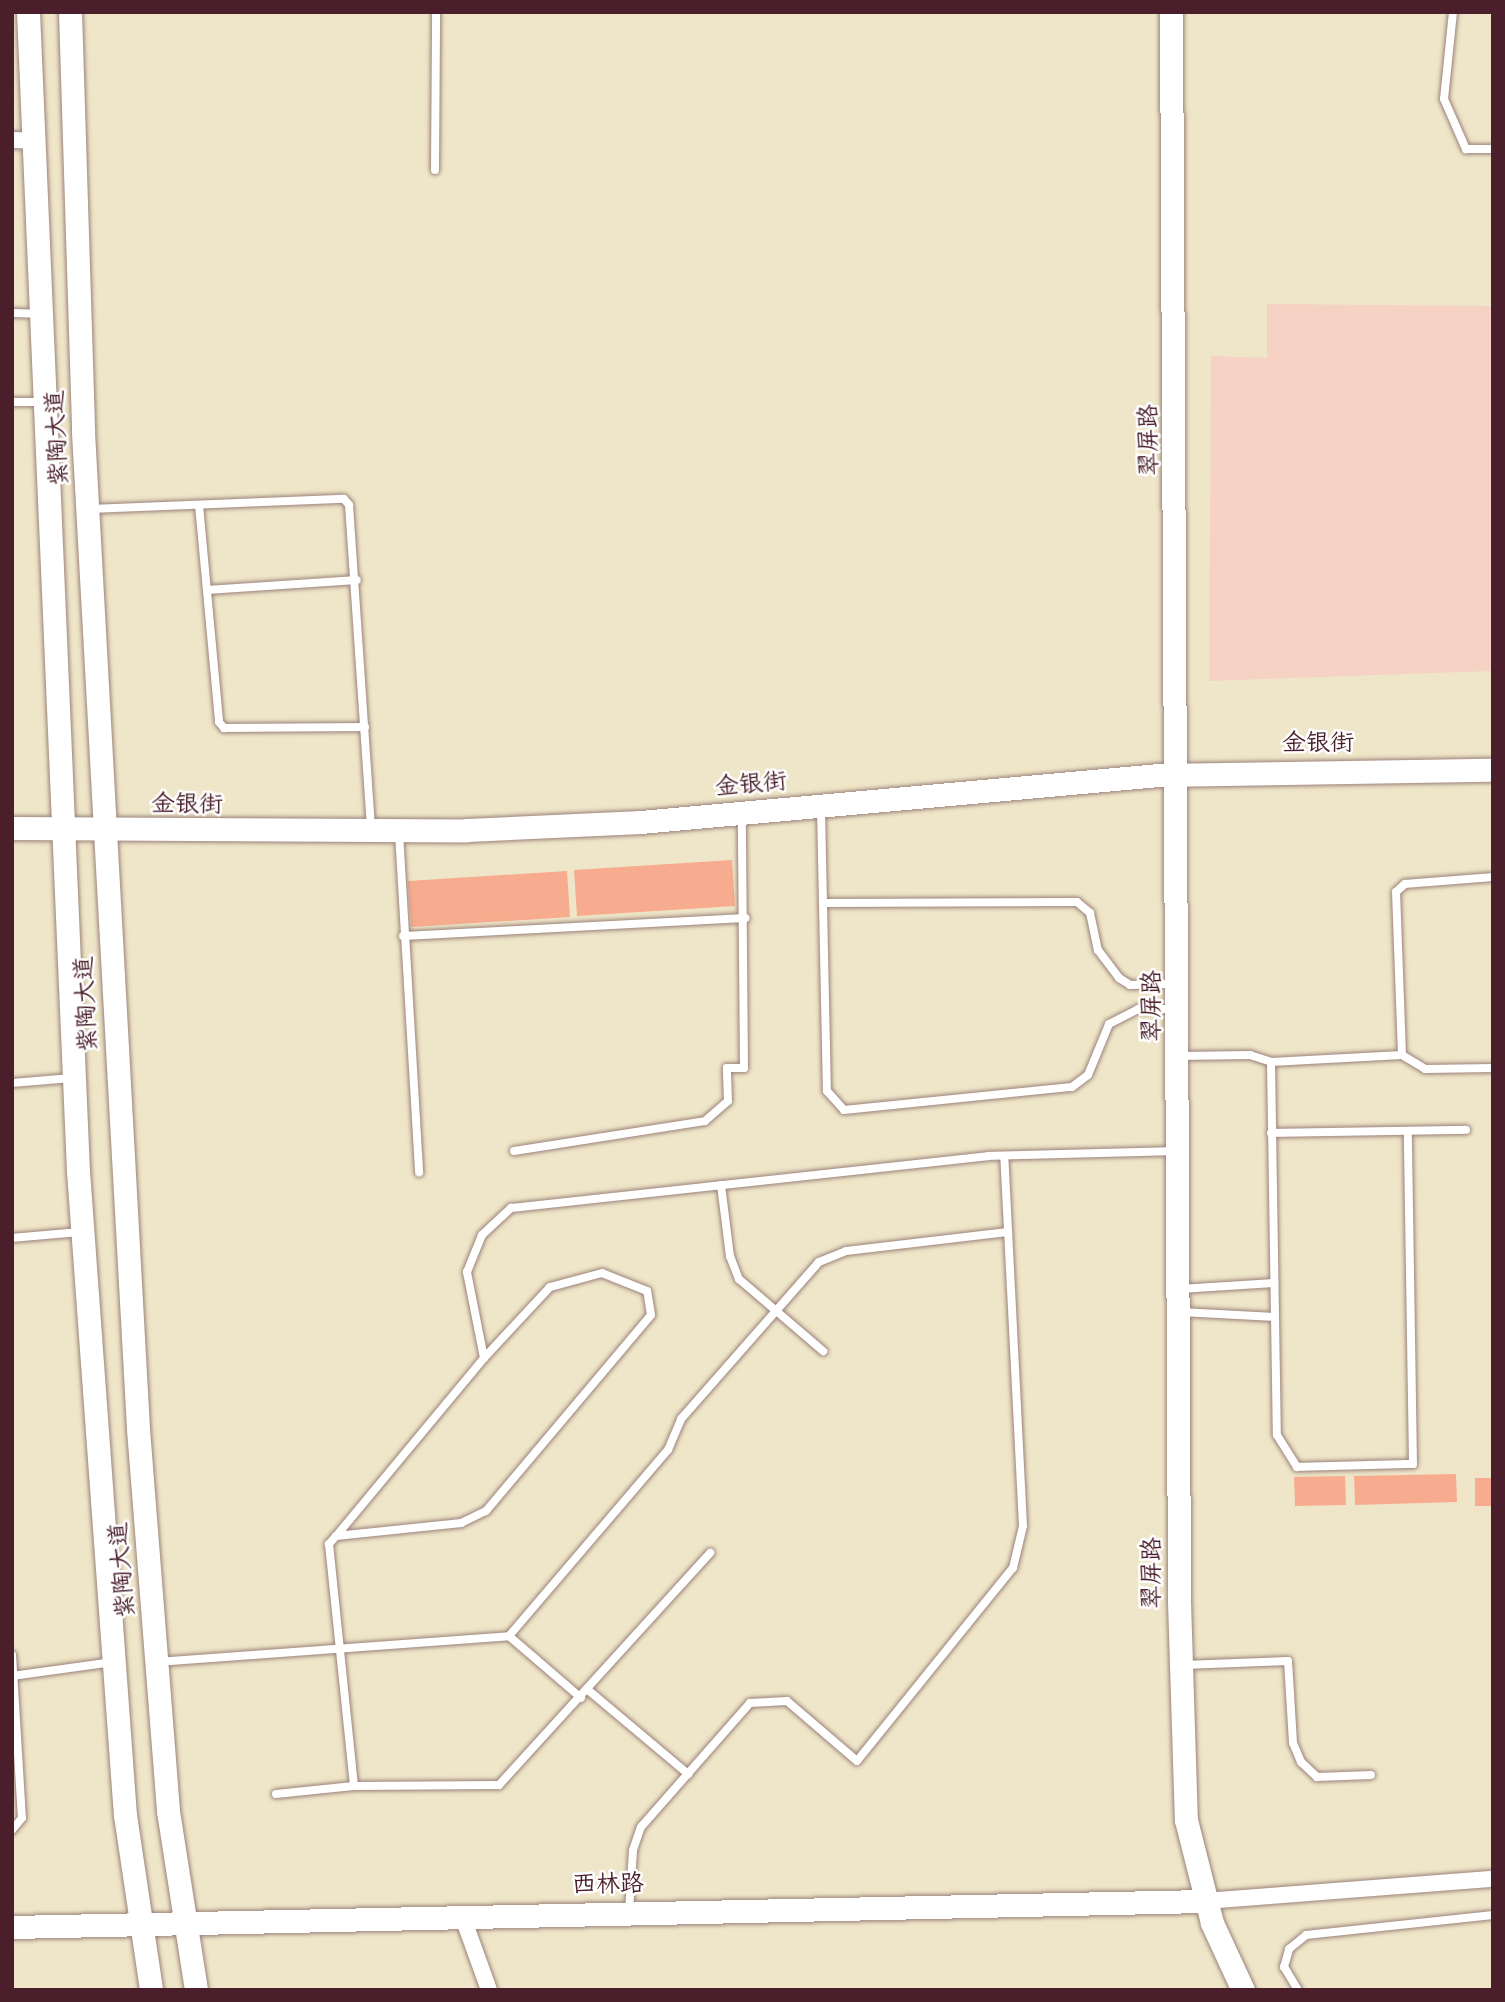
<!DOCTYPE html>
<html>
<head>
<meta charset="utf-8">
<style>
  body { margin:0 }
  #map { position:relative; width:1505px; height:2002px; overflow:hidden; background:#efe6c9; font-family:Kalam,"LXGW WenKai TC",sans-serif }
  div>[style] { position:absolute }
  .built>* { inset:0; background:#f6d2c4 }
  .building>* { inset:0; background:#f7ac8f }
  .roads { filter:drop-shadow(0 0 2px #9c827a) drop-shadow(0 0 2px #9c827a) }
  .lane>* { height:8px; margin:-4px; padding:0 4px; transform-origin:4px; border-radius:4px; background:#fff }
  .street>* { height:16px; margin:-8px; padding:0 8px; transform-origin:8px; border-radius:8px; background:#fff }
  .secondary>* { height:23px; margin:-11.5px; padding:0 11.5px; transform-origin:11.5px; border-radius:11.5px; background:#fff }
  span { translate:-50% -50%; white-space:nowrap; text-align:center; line-height:1.15; -webkit-text-stroke:5px #fff; paint-order:stroke }
  .street-label { font-size:24px; color:#4a1f2b }
  .frame { position:absolute; inset:0; border:14px solid #4a1f2b; pointer-events:none }
</style>
</head>
<body>
<div id="map">
  <div class="built">
    <i style="clip-path:polygon(1267px 304px,1493px 306px,1493px 671px,1209px 681px,1211px 356px,1267px 358px)"></i>
  </div>
  <div class="building">
    <i style="clip-path:polygon(732px 860px,735px 906px,577px 916px,574px 870px)"></i>
    <i style="clip-path:polygon(567px 871px,570px 917px,411px 927px,408px 881px)"></i>
    <i style="clip-path:polygon(1456px 1474px,1457px 1502px,1355px 1505px,1354px 1476px)"></i>
    <i style="clip-path:polygon(1345px 1476px,1346px 1505px,1295px 1506px,1294px 1477px)"></i>
    <i style="clip-path:polygon(1475px 1478px,1493px 1478px,1493px 1506px,1475px 1506px)"></i>
  </div>
  <div class="roads">
    <div class="lane">
      <i style="left:1453px;top:12px;width:87px;rotate:95.9deg"></i>
      <i style="left:1444px;top:99px;width:55px;rotate:66.3deg"></i>
      <i style="left:1466px;top:149px;width:27px"></i>
      <i style="left:435px;top:170px;width:158px;rotate:-89.6deg"></i>
      <i style="left:12px;top:313px;width:25px;rotate:2deg"></i>
      <i style="left:12px;top:402px;width:31px"></i>
      <i style="left:199px;top:505px;width:218px;rotate:84.7deg"></i>
      <i style="left:219px;top:722px;width:8px;rotate:50deg"></i>
      <i style="left:224px;top:728px;width:141px;rotate:-0.4deg"></i>
      <i style="left:90px;top:509px;width:254px;rotate:-2.3deg"></i>
      <i style="left:344px;top:499px;width:8px;rotate:50deg"></i>
      <i style="left:349px;top:505px;width:324px;rotate:86.1deg"></i>
      <i style="left:207px;top:590px;width:150px;rotate:-3.8deg"></i>
      <i style="left:821px;top:809px;width:282px;rotate:88.8deg"></i>
      <i style="left:827px;top:1091px;width:25px;rotate:48deg"></i>
      <i style="left:844px;top:1110px;width:229px;rotate:-5.8deg"></i>
      <i style="left:1072px;top:1087px;width:20px;rotate:-37deg"></i>
      <i style="left:1088px;top:1075px;width:55px;rotate:-67.6deg"></i>
      <i style="left:1109px;top:1024px;width:33px;rotate:-27deg"></i>
      <i style="left:1138px;top:1009px;width:36px"></i>
      <i style="left:399px;top:833px;width:340px;rotate:86.6deg"></i>
      <i style="left:823px;top:903px;width:254px;rotate:-0.2deg"></i>
      <i style="left:1077px;top:902px;width:17px;rotate:40deg"></i>
      <i style="left:1090px;top:913px;width:38px;rotate:78deg"></i>
      <i style="left:1098px;top:950px;width:35px;rotate:53deg"></i>
      <i style="left:1119px;top:978px;width:13px;rotate:32deg"></i>
      <i style="left:1130px;top:985px;width:42px;rotate:-1.4deg"></i>
      <i style="left:403px;top:936px;width:343px;rotate:-3deg"></i>
      <i style="left:1402px;top:1055px;width:163px;rotate:-92.1deg"></i>
      <i style="left:1396px;top:892px;width:12px;rotate:-42deg"></i>
      <i style="left:1405px;top:884px;width:88px;rotate:-4.5deg"></i>
      <i style="left:1179px;top:1056px;width:71px;rotate:-0.8deg"></i>
      <i style="left:1250px;top:1055px;width:22px;rotate:18deg"></i>
      <i style="left:1271px;top:1062px;width:131px;rotate:-3.1deg"></i>
      <i style="left:1402px;top:1055px;width:27px;rotate:31deg"></i>
      <i style="left:1425px;top:1069px;width:68px;rotate:-0.8deg"></i>
      <i style="left:1271px;top:1062px;width:373px;rotate:89.1deg"></i>
      <i style="left:1277px;top:1435px;width:38px;rotate:58deg"></i>
      <i style="left:1297px;top:1467px;width:116px;rotate:-1.5deg"></i>
      <i style="left:1413px;top:1464px;width:333px;rotate:-90.9deg"></i>
      <i style="left:12px;top:1083px;width:60px;rotate:-4.8deg"></i>
      <i style="left:1271px;top:1133px;width:195px;rotate:-0.9deg"></i>
      <i style="left:514px;top:1151px;width:193px;rotate:-8.9deg"></i>
      <i style="left:705px;top:1121px;width:30px;rotate:-41deg"></i>
      <i style="left:728px;top:1101px;width:33px;rotate:-92deg"></i>
      <i style="left:727px;top:1068px;width:17px"></i>
      <i style="left:744px;top:1068px;width:252px;rotate:-90.5deg"></i>
      <i style="left:721px;top:1185px;width:72px;rotate:82.8deg"></i>
      <i style="left:730px;top:1256px;width:25px;rotate:69deg"></i>
      <i style="left:739px;top:1279px;width:111px;rotate:40.6deg"></i>
      <i style="left:12px;top:1238px;width:67px;rotate:-5.1deg"></i>
      <i style="left:1180px;top:1289px;width:94px;rotate:-3.7deg"></i>
      <i style="left:1181px;top:1312px;width:94px;rotate:3deg"></i>
      <i style="left:484px;top:1358px;width:88px;rotate:-101.2deg"></i>
      <i style="left:467px;top:1272px;width:40px;rotate:-68deg"></i>
      <i style="left:482px;top:1235px;width:40px;rotate:-43deg"></i>
      <i style="left:511px;top:1208px;width:480px;rotate:-6.2deg"></i>
      <i style="left:988px;top:1156px;width:186px;rotate:-1.5deg"></i>
      <i style="left:336px;top:1536px;width:126px;rotate:-5.9deg"></i>
      <i style="left:461px;top:1523px;width:28px;rotate:-26deg"></i>
      <i style="left:486px;top:1511px;width:256px;rotate:-49.9deg"></i>
      <i style="left:651px;top:1315px;width:24px;rotate:-99deg"></i>
      <i style="left:647px;top:1291px;width:48px;rotate:-158.2deg"></i>
      <i style="left:602px;top:1273px;width:54px;rotate:164.9deg"></i>
      <i style="left:550px;top:1287px;width:97px;rotate:132.9deg"></i>
      <i style="left:484px;top:1358px;width:231px;rotate:129.7deg"></i>
      <i style="left:336px;top:1536px;width:11px;rotate:131deg"></i>
      <i style="left:329px;top:1544px;width:243px;rotate:84.1deg"></i>
      <i style="left:509px;top:1636px;width:245px;rotate:-49.5deg"></i>
      <i style="left:668px;top:1450px;width:34px;rotate:-67deg"></i>
      <i style="left:681px;top:1419px;width:209px;rotate:-48.7deg"></i>
      <i style="left:819px;top:1262px;width:29px;rotate:-22deg"></i>
      <i style="left:846px;top:1251px;width:163px;rotate:-6.7deg"></i>
      <i style="left:12px;top:1655px;width:163px;rotate:86.5deg"></i>
      <i style="left:22px;top:1818px;width:16px;rotate:130deg"></i>
      <i style="left:157px;top:1662px;width:353px;rotate:-4.2deg"></i>
      <i style="left:509px;top:1636px;width:95px;rotate:40.7deg"></i>
      <i style="left:1184px;top:1665px;width:104px;rotate:-2.2deg"></i>
      <i style="left:1288px;top:1661px;width:82px;rotate:86.5deg"></i>
      <i style="left:1293px;top:1743px;width:21px;rotate:67deg"></i>
      <i style="left:1301px;top:1762px;width:22px;rotate:43deg"></i>
      <i style="left:1317px;top:1777px;width:54px;rotate:-2.1deg"></i>
      <i style="left:12px;top:1676px;width:102px;rotate:-7.9deg"></i>
      <i style="left:588px;top:1690px;width:131px;rotate:40deg"></i>
      <i style="left:276px;top:1794px;width:78px;rotate:-5.9deg"></i>
      <i style="left:354px;top:1786px;width:145px;rotate:-0.4deg"></i>
      <i style="left:499px;top:1785px;width:314px;rotate:-47.7deg"></i>
      <i style="left:629px;top:1911px;width:61px;rotate:-86.2deg"></i>
      <i style="left:633px;top:1850px;width:24px;rotate:-71deg"></i>
      <i style="left:641px;top:1827px;width:165px;rotate:-48.7deg"></i>
      <i style="left:750px;top:1703px;width:37px;rotate:-3deg"></i>
      <i style="left:787px;top:1701px;width:92px;rotate:40.6deg"></i>
      <i style="left:857px;top:1761px;width:248px;rotate:-51.1deg"></i>
      <i style="left:1013px;top:1568px;width:43px;rotate:-76.6deg"></i>
      <i style="left:1023px;top:1526px;width:370px;rotate:-92.9deg"></i>
      <i style="left:1298px;top:1990px;width:27px;rotate:-121deg"></i>
      <i style="left:1284px;top:1967px;width:19px;rotate:-74deg"></i>
      <i style="left:1289px;top:1949px;width:22px;rotate:-39deg"></i>
      <i style="left:1306px;top:1935px;width:188px;rotate:-6.1deg"></i>
    </div>
    <div class="street">
      <i style="left:12px;top:140px;width:23px;rotate:2deg"></i>
      <i style="left:1205px;top:1901px;width:289px;rotate:-4.4deg"></i>
      <i style="left:462px;top:1915px;width:80px;rotate:70.2deg"></i>
    </div>
    <div class="secondary">
      <i style="left:28px;top:12px;width:1160px;rotate:87.53deg"></i>
      <i style="left:78px;top:1171px;width:646px;rotate:85.83deg"></i>
      <i style="left:125px;top:1815px;width:177px;rotate:81.5deg"></i>
      <i style="left:70px;top:12px;width:420px;rotate:88.2deg"></i>
      <i style="left:83px;top:432px;width:999px;rotate:86.84deg"></i>
      <i style="left:138px;top:1429px;width:383px;rotate:85.5deg"></i>
      <i style="left:168px;top:1811px;width:181px;rotate:81.1deg"></i>
      <i style="left:1171px;top:12px;width:1589px;rotate:89.71deg"></i>
      <i style="left:1179px;top:1601px;width:219px;rotate:88.2deg"></i>
      <i style="left:1186px;top:1820px;width:106px;rotate:75.8deg"></i>
      <i style="left:1212px;top:1923px;width:74px;rotate:65.2deg"></i>
      <i style="left:12px;top:828px;width:455px;rotate:0.3deg"></i>
      <i style="left:467px;top:830px;width:174px;rotate:-2.6deg"></i>
      <i style="left:641px;top:822px;width:519px;rotate:-5.19deg"></i>
      <i style="left:1158px;top:775px;width:335px;rotate:-0.9deg"></i>
      <i style="left:12px;top:1927px;width:1193px;rotate:-1.25deg"></i>
    </div>
  </div>
  <div class="street-label">
    <span style="left:58px;top:438px;rotate:-93deg">紫陶大道</span>
    <span style="left:1150px;top:440px;rotate:-91deg">翠屏路</span>
    <span style="left:1318px;top:744px">金银街</span>
    <span style="left:751px;top:785px;rotate:-5deg">金银街</span>
    <span style="left:187px;top:805px;rotate:1deg">金银街</span>
    <span style="left:87px;top:1004px;rotate:-93deg">紫陶大道</span>
    <span style="left:1153px;top:1006px;rotate:-90deg">翠屏路</span>
    <span style="left:123px;top:1570px;rotate:-95deg">紫陶大道</span>
    <span style="left:1153px;top:1573px;rotate:-90deg">翠屏路</span>
    <span style="left:608px;top:1885px;rotate:-1deg">西林路</span>
  </div>
  <div class="frame"></div>
</div>
</body>
</html>
